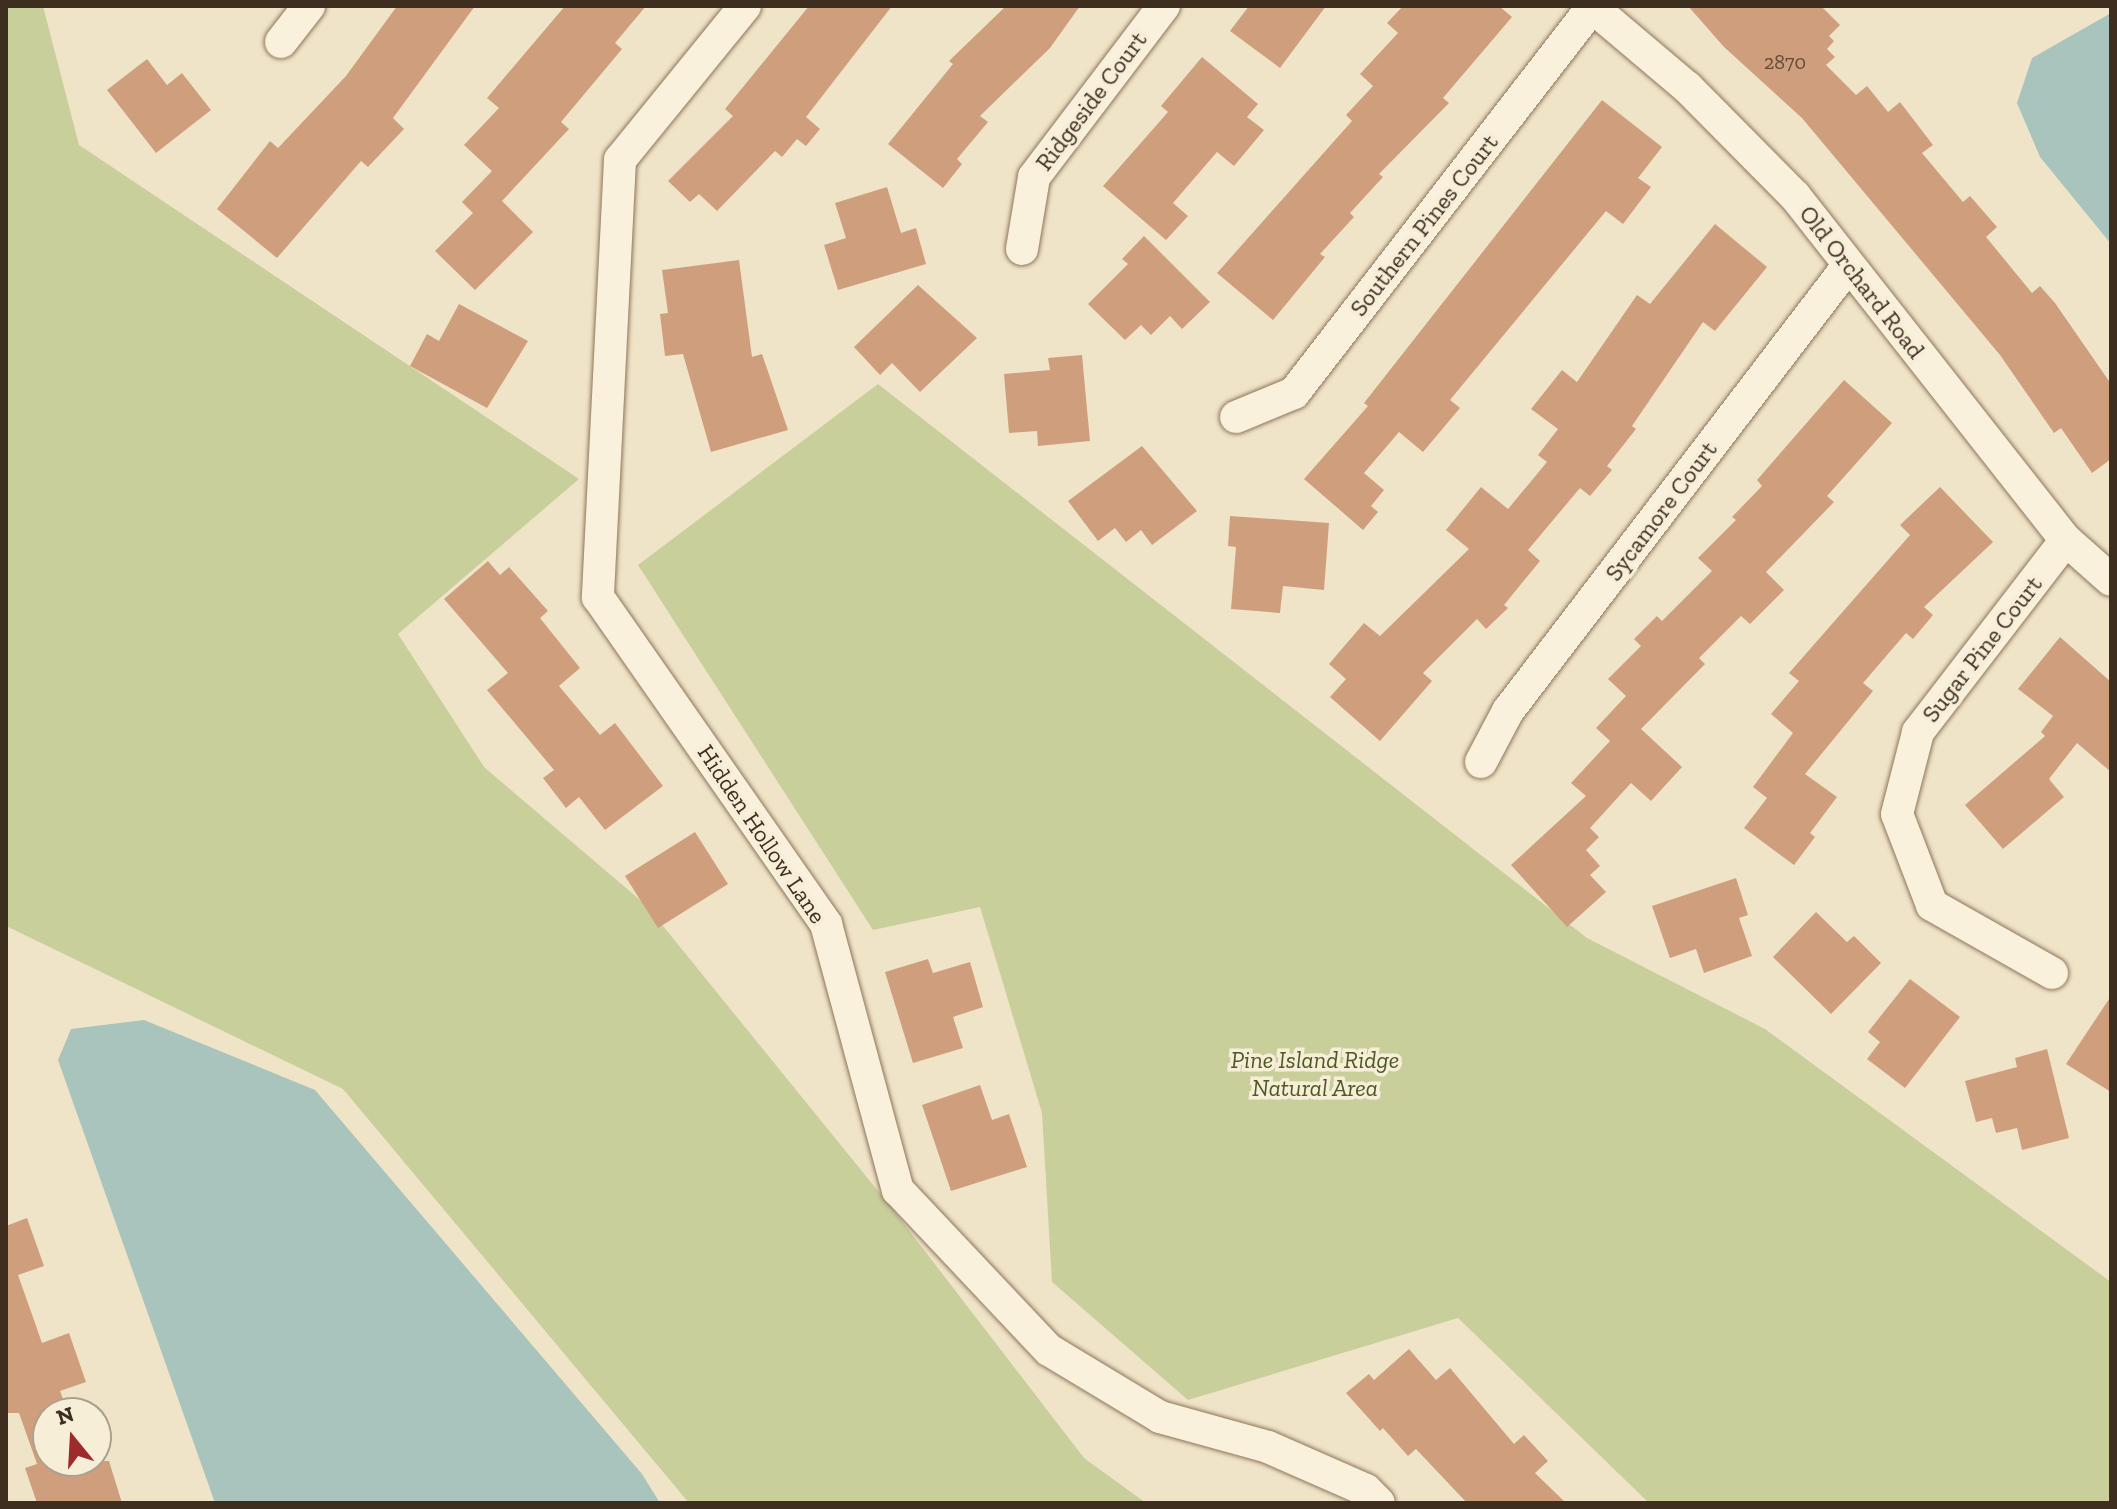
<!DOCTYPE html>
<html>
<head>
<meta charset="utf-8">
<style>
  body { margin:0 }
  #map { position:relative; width:2117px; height:1509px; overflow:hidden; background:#f0e4c8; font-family:"Zilla Slab",serif }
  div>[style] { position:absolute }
  .green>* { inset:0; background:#c9cf9b }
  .water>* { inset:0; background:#a9c4bc }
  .building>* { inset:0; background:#cf9f7d }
  .roads { filter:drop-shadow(0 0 2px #8d765c) drop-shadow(0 0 2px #8d765c) }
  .street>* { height:32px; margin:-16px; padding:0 16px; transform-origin:16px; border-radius:16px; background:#faf1dc }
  span { translate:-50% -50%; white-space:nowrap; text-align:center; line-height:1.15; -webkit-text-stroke:7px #f7eed8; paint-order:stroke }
  .number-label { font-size:20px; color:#624a37 }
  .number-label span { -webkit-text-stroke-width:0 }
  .street-label { font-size:24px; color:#3d2e20 }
  .park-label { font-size:24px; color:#4d5a26; font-style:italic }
  .frame { position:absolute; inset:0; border:8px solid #3d2e20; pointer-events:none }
  .north { position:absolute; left:32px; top:1397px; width:80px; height:80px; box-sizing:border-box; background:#f7eed8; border:2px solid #ada18e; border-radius:50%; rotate:342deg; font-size:22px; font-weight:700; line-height:32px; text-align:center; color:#3d2e20 }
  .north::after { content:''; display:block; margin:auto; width:28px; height:36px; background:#9e2a2b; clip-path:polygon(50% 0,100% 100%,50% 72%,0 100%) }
</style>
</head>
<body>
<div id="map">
  <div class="green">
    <i style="clip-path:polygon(6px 6px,43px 6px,79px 145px,579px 479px,398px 634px,484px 767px,646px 905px,891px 1207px,1084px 1458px,1146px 1503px,689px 1503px,343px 1089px,6px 926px)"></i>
    <i style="clip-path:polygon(878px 384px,1587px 938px,1765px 1029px,2111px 1282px,2111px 1503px,1649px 1503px,1458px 1318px,1188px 1400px,1052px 1282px,1042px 1113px,980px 907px,873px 930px,638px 565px)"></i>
  </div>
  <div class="water">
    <i style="clip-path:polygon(2111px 13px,2111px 244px,2040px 157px,2017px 103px,2032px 58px)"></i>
    <i style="clip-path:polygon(144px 1020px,315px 1090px,642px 1474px,660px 1503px,215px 1503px,58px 1060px,71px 1029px)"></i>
  </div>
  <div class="building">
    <i style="clip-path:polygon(397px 6px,475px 6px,393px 118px,404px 129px,368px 167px,361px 161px,277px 258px,217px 209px,270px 141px,278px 148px,346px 76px)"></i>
    <i style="clip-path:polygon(565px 6px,646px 6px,615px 43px,622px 49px,561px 122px,569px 129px,502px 201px,533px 232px,475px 290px,435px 251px,473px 213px,462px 202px,492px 171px,464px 145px,499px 108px,487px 98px)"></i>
    <i style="clip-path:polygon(809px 6px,892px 6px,806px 117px,820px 129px,806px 146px,797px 139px,782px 157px,775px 151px,717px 211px,699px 194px,690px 202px,668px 181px,733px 116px,725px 109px)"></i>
    <i style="clip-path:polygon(1006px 6px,1080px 6px,1050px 48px,980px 116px,988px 122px,957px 159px,962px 164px,943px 188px,888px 144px,953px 64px,949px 61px)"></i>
    <i style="clip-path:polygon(1249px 6px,1326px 6px,1280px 68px,1230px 31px)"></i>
    <i style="clip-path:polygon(1403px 6px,1499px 6px,1512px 17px,1443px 98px,1449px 103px,1379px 174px,1383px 177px,1350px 213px,1354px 217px,1320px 254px,1325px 257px,1273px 320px,1217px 273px,1352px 121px,1346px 115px,1373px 86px,1360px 74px,1398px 33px,1387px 23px)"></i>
    <i style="clip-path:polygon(1688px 6px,1821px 6px,1840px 25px,1829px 36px,1834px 41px,1827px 49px,1835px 57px,1826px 65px,1856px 95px,1867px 86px,1888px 112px,1900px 102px,1933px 145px,1922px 153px,1963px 202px,1970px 196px,1997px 227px,1986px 237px,2032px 293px,2040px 286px,2055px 303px,2111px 384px,2111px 459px,2092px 473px,2061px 428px,2054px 433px,2000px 355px,1802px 118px,1724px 47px)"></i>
    <i style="clip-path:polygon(1202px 57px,1258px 104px,1247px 117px,1264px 130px,1234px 166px,1217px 152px,1173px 203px,1188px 216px,1166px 240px,1103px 186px,1168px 112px,1161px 106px)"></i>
    <i style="clip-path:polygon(147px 59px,167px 85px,182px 73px,211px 110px,156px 153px,107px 90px)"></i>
    <i style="clip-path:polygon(1602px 100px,1662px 147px,1638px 178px,1651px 187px,1623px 224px,1606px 211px,1450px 400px,1460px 408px,1423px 452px,1399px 432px,1364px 473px,1384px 490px,1371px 506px,1378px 512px,1363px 530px,1304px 479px,1368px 406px,1364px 403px)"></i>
    <i style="clip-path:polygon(887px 187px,901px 233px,916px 228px,926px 264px,838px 290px,824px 245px,846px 238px,835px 203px)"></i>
    <i style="clip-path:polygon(1715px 224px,1767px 267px,1715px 331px,1703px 322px,1632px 426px,1636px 429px,1607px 466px,1612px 470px,1590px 496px,1580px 488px,1528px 550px,1540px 561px,1504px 605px,1508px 608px,1486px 629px,1477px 619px,1423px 673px,1432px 681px,1380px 741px,1330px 697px,1346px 679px,1329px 664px,1364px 623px,1380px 636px,1469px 549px,1446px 530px,1481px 487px,1508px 509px,1547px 462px,1538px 455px,1558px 429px,1531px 409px,1562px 370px,1577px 382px,1637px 295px,1650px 304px)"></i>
    <i style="clip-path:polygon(1144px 236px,1210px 302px,1182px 329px,1170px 316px,1151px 335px,1141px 325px,1125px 340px,1088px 304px,1128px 264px,1122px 259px)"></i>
    <i style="clip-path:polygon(739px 260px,752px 357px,762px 354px,788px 430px,711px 452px,683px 354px,665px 356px,660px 314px,668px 313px,662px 270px)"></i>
    <i style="clip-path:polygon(918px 285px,977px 338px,920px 392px,892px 363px,880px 375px,854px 347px)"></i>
    <i style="clip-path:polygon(459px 304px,528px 341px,487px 408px,410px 366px,427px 334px,439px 341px)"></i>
    <i style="clip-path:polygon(1082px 355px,1090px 441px,1038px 446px,1037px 431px,1009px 433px,1004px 374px,1050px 370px,1048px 358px)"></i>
    <i style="clip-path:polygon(1844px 380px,1892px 423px,1827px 496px,1834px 502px,1766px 572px,1784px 590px,1750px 624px,1741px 616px,1699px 658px,1705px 664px,1641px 729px,1682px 767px,1651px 801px,1631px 783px,1590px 828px,1599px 837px,1586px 850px,1600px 866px,1590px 875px,1606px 892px,1567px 927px,1511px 865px,1586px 796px,1571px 783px,1610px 741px,1596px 728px,1626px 696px,1608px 679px,1641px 646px,1634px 639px,1657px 616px,1662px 621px,1712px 571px,1698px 558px,1736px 520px,1732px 517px,1762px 486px,1757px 480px)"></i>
    <i style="clip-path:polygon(1142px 446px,1197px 511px,1152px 545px,1141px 530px,1126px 542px,1115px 528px,1098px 541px,1068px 501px)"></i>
    <i style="clip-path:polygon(1940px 487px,1993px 542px,1924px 607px,1933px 615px,1913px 639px,1906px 633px,1863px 683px,1873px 691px,1805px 774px,1837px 797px,1810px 833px,1815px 837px,1794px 865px,1744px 828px,1767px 798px,1753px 787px,1793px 733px,1771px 714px,1799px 681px,1789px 673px,1910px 535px,1900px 525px)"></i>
    <i style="clip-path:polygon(1230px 516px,1329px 523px,1324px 590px,1283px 586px,1280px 613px,1231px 609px,1236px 547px,1228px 546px)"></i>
    <i style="clip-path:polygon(488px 561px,500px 575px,509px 567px,548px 611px,540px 618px,580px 668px,559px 686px,600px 735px,615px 723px,663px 786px,605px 830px,579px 797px,566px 808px,543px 778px,554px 770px,487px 690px,508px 673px,444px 599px)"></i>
    <i style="clip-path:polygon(2060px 637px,2111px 682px,2111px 772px,2077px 743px,2049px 779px,2064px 797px,2003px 849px,1965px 805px,2045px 736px,2041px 732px,2053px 716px,2018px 689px)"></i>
    <i style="clip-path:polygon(695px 832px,728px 884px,658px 928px,625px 876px)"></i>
    <i style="clip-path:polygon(1736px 878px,1748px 915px,1739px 918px,1752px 956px,1704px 973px,1696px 949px,1670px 958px,1652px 906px)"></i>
    <i style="clip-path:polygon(1816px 912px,1847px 942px,1854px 936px,1881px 963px,1831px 1014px,1773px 957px)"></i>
    <i style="clip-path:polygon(928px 959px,933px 973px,970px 962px,983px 1007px,953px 1017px,963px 1048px,913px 1063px,885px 972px)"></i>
    <i style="clip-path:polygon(1910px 979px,1960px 1017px,1905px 1088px,1867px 1059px,1880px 1042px,1868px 1032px)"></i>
    <i style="clip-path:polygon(2111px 996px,2111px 1092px,2066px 1064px)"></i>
    <i style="clip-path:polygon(2047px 1049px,2069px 1138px,2022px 1150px,2017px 1128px,1996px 1133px,1992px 1118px,1976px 1122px,1965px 1081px,2017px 1067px,2015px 1058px)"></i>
    <i style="clip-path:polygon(980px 1085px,992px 1120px,1009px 1114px,1027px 1167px,951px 1191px,922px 1105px)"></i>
    <i style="clip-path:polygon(27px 1218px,44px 1266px,18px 1275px,34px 1320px,42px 1343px,69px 1333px,86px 1382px,60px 1391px,68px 1413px,48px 1413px,48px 1461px,109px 1461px,122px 1503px,37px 1503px,25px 1468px,37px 1464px,19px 1413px,6px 1413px,6px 1226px)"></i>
    <i style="clip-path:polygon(1409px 1349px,1436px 1380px,1450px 1368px,1514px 1444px,1524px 1435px,1548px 1461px,1535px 1473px,1566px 1503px,1467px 1503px,1416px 1449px,1408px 1456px,1383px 1428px,1380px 1431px,1346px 1393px,1369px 1374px,1374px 1380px)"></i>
  </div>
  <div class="roads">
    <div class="street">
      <i style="left:745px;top:6px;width:198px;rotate:129.1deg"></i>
      <i style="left:620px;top:160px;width:438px;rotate:92.9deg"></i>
      <i style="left:598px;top:597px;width:399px;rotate:55.1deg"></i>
      <i style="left:826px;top:924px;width:276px;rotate:74.9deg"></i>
      <i style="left:898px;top:1190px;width:220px;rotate:46.7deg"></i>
      <i style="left:1049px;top:1350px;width:130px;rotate:31.1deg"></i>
      <i style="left:1160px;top:1417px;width:112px;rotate:15.5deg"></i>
      <i style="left:1268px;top:1447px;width:107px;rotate:23.7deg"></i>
      <i style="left:1366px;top:1490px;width:18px;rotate:45deg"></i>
      <i style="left:1591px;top:6px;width:126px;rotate:40.2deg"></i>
      <i style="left:1687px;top:87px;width:153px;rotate:45.3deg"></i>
      <i style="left:1795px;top:196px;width:438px;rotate:51.8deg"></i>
      <i style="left:2066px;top:540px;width:60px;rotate:41.6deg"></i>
      <i style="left:281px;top:42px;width:46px;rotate:-52.1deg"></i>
      <i style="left:1022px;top:249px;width:73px;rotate:-80.5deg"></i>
      <i style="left:1034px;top:177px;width:215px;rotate:-52.8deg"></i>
      <i style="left:1236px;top:417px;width:63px;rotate:-22.5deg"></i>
      <i style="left:1294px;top:393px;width:488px;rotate:-52.3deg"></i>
      <i style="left:1481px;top:762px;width:58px;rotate:-62.1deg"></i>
      <i style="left:1508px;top:711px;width:560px;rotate:-52.62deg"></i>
      <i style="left:2052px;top:973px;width:138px;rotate:-150.5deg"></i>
      <i style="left:1932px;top:905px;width:97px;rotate:-111deg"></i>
      <i style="left:1897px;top:814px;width:85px;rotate:-75.6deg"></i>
      <i style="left:1918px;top:732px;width:242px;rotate:-52.4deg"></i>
    </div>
  </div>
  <div class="number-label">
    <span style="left:1785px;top:62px">2870</span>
  </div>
  <div class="street-label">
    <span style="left:1091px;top:101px;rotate:-53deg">Ridgeside Court</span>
    <span style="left:1424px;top:225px;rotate:-52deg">Southern Pines Court</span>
    <span style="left:1862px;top:282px;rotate:52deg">Old Orchard Road</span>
    <span style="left:1661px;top:511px;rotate:-53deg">Sycamore Court</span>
    <span style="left:1982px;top:649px;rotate:-52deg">Sugar Pine Court</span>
    <span style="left:762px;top:834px;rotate:56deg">Hidden Hollow Lane</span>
  </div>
  <div class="park-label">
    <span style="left:1315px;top:1074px">Pine Island Ridge<br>Natural Area</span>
  </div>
  <div class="frame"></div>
  <div class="north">N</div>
</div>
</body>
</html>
